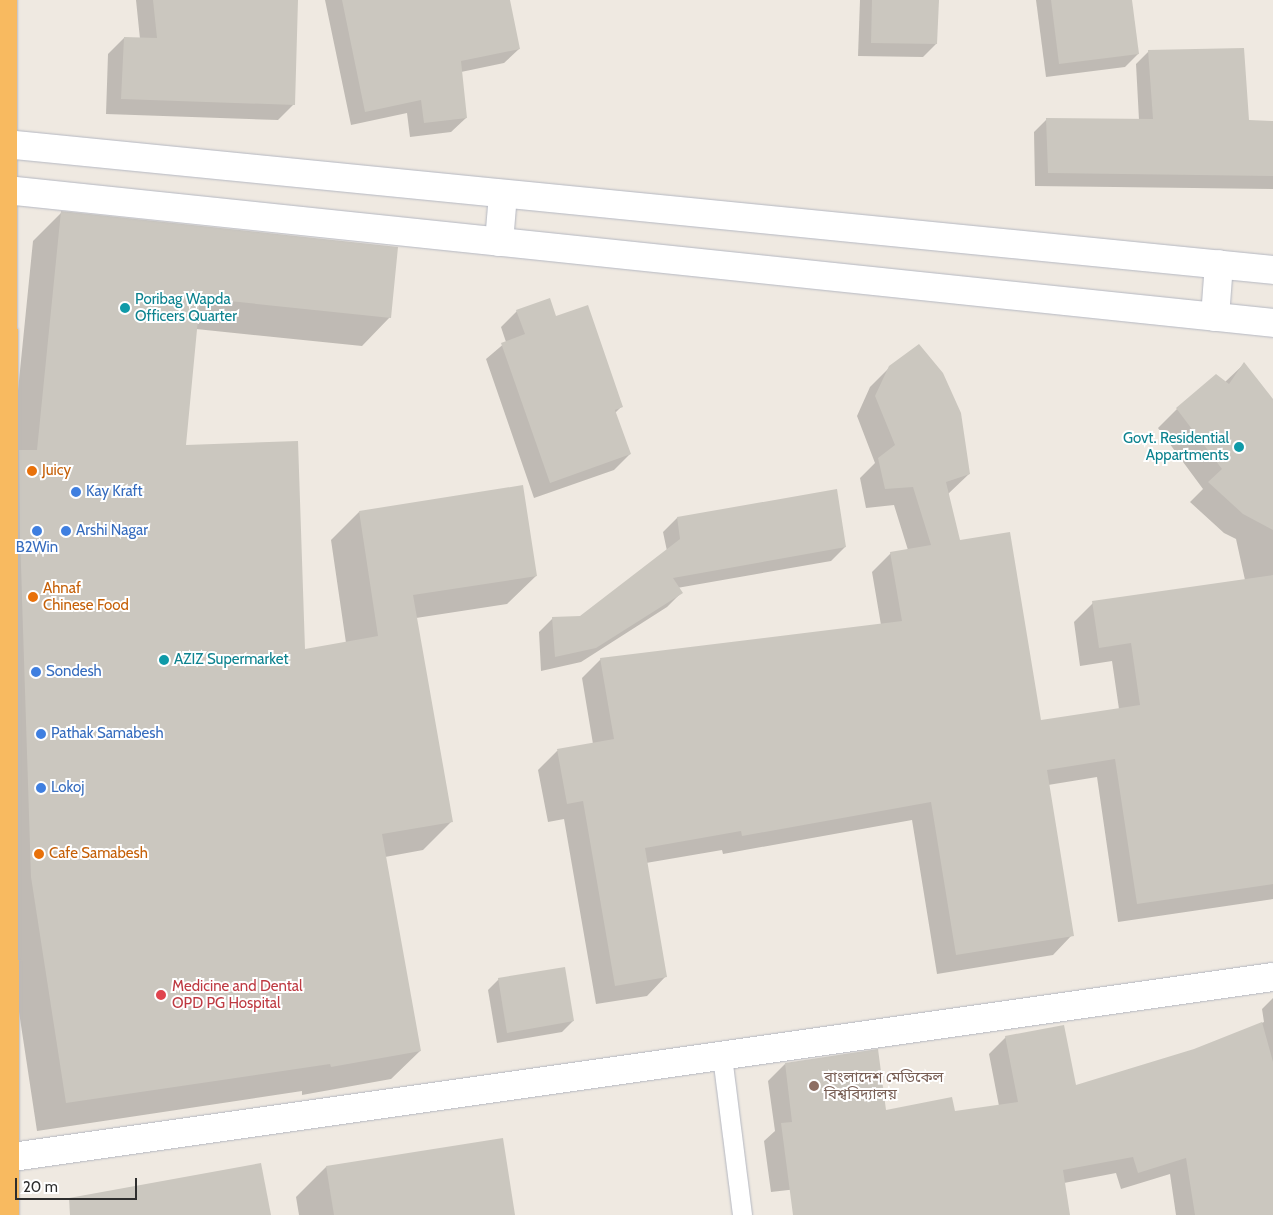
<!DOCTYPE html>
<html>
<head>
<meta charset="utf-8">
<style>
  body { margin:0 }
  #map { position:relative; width:1273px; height:1215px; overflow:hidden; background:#efe9e1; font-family:Cabin,"Noto Sans Bengali",sans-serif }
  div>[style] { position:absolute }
  .shadow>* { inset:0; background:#0003 }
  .building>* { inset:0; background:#cbc7bf }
  .roads { filter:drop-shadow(0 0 1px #b4b7c1) drop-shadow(0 0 1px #b4b7c1) }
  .service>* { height:19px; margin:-9.5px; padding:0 9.5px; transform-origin:9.5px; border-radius:9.5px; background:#fff }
  .minor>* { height:28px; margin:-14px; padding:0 14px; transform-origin:14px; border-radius:14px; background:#fff }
  .trunk>* { height:28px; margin:-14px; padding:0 14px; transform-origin:14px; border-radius:14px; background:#f8ba60 }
  .dots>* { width:14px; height:14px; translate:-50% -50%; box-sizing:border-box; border:2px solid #fff; border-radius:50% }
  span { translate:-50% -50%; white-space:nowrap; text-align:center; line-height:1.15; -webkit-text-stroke:4px #fff; paint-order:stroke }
  .culture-label { font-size:15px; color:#0d838f }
  .left { translate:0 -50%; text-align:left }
  .right { translate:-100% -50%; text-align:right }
  .food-label { font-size:15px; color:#c56008 }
  .shop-label { font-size:15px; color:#366cbe }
  .health-label { font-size:15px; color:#be3a42 }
  .education-label { font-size:15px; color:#785e54 }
  .scale { position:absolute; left:15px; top:1178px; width:122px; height:22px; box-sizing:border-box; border:2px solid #2e2e2e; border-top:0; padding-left:6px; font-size:15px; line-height:18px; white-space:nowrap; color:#2e2e2e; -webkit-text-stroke:4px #fff; paint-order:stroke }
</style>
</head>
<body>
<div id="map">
  <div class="shadow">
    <i style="clip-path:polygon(136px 0,297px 0,294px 104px,278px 120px,106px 114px,108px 54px,124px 38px,140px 39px)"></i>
    <i style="clip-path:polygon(325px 0,474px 0,519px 49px,504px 63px,461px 72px,466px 118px,451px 132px,410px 137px,407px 113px,351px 125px)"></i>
    <i style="clip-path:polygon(860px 0,937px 0,936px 44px,923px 57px,858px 56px)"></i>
    <i style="clip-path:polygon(1036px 0,1131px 0,1138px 54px,1125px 67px,1046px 77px)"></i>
    <i style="clip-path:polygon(1149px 51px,1248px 122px,1273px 122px,1273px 189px,1035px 186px,1034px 132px,1047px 119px,1139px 120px,1136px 64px)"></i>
    <i style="clip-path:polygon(61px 213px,390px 317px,362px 346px,196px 329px,184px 446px,303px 650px,346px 643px,331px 540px,359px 512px,536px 576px,507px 604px,416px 618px,452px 821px,423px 850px,385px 857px,420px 1051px,391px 1079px,302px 1095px,302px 1091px,37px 1131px,3px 906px,11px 460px,33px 241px)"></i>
    <i style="clip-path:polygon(517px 311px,555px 318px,622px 406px,615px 413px,630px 454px,614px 470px,534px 498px,486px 359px,506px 342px,501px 327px)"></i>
    <i style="clip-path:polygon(1244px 364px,1273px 401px,1273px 899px,1118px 922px,1097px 777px,1048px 785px,1072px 935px,1053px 955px,937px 974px,912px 820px,723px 854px,722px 850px,646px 863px,666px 976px,647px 996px,596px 1004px,564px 819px,548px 822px,538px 770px,557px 751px,593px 744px,582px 678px,601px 659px,881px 625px,872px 572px,891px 553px,908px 550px,894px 505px,866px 508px,860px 478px,875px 463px,857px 416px,870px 387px,890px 367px,969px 474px,948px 494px,959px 542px,1040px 722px,1119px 709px,1112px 661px,1080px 666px,1074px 622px,1093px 603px,1245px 580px,1236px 539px,1224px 533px,1190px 502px,1203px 489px,1158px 428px,1177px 409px,1225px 382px)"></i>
    <i style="clip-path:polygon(677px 518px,845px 547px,831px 561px,677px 588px,681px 593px,667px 607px,581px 662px,541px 671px,539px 632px,553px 618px,581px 617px,667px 551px,663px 532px)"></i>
    <i style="clip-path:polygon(499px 979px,573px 1021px,562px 1032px,497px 1043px,488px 990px)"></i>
    <i style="clip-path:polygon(1273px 998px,1273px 1215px,1176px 1215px,1170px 1174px,1121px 1189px,1116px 1173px,1064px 1183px,1039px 1215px,810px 1215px,806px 1188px,771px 1192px,764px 1141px,775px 1131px,768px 1081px,785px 1064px,885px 1112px,954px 1112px,999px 1106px,989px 1054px,1006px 1037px,1075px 1087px,1195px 1050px,1264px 1022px,1262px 1009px)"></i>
    <i style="clip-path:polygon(326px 1167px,514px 1215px,299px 1215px,296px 1197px)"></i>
  </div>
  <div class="building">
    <i style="clip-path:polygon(153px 0,298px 0,295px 105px,121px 99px,124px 37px,157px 38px)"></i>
    <i style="clip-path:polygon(342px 0,510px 0,520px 49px,461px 61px,467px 118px,424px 123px,421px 100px,365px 112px)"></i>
    <i style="clip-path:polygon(872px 0,939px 0,937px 44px,871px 43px)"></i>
    <i style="clip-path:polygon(1051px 0,1132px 0,1139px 54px,1059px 64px)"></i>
    <i style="clip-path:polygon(1244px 48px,1249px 120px,1273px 121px,1273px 176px,1048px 173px,1046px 118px,1153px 119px,1148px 50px)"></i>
    <i style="clip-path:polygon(61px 211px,398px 247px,391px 318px,200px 298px,186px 445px,298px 441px,305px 649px,378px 636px,359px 511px,523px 485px,537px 576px,413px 595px,453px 822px,382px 834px,421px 1051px,331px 1067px,330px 1064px,66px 1103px,31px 877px,20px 536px,19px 450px,37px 450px)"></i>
    <i style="clip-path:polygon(550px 298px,556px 316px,588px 305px,623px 407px,615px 410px,631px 454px,550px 483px,501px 343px,525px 334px,516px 310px)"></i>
    <i style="clip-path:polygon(919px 344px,943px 373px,961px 413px,970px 474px,946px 482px,960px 540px,1010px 532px,1041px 720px,1140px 705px,1131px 643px,1099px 648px,1092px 601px,1273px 575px,1273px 884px,1137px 904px,1115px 759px,1047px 770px,1074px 936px,956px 955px,931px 802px,742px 836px,741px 831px,645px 848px,667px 977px,615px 986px,583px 801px,567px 804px,557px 749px,614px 739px,600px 658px,902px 621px,890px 552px,931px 545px,913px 487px,885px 489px,878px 458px,895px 445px,875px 396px,889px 366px)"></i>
    <i style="clip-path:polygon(1244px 362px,1273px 399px,1273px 530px,1243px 514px,1208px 482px,1222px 469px,1176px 408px,1216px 374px,1229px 384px)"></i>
    <i style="clip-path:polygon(837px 489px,846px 547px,673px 578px,683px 593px,596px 648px,555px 657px,552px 617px,580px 616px,680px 539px,677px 517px)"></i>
    <i style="clip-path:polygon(565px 967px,574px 1021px,507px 1033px,498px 978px)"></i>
    <i style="clip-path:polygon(1262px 1022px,1273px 1062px,1273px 1215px,1195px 1215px,1186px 1158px,1138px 1173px,1133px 1157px,1063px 1170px,1070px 1215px,793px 1215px,781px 1123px,792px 1122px,785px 1063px,878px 1049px,886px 1110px,952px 1097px,955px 1111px,1018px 1102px,1005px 1036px,1064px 1025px,1076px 1085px,1194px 1049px)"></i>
    <i style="clip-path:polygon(503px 1138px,515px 1215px,334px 1215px,326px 1166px)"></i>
    <i style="clip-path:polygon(261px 1163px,271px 1215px,70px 1215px,69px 1198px)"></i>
  </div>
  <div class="roads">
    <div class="service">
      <i style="left:722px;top:1056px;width:160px;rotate:82.8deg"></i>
    </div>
    <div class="minor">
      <i style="left:5px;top:144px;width:1274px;rotate:5.67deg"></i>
      <i style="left:6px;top:190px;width:1274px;rotate:5.99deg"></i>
      <i style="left:499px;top:242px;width:48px;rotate:-85.2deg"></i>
      <i style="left:1215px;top:317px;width:53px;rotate:-85.7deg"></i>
      <i style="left:6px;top:1158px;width:1280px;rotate:-8.13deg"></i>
    </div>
    <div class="trunk">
      <i style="left:3px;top:0;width:1215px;rotate:89.91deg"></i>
    </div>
  </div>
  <div class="dots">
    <i style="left:125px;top:308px;background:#0f9aa8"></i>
    <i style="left:1239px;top:447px;background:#0f9aa8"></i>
    <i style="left:32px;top:471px;background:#e8710a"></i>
    <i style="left:76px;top:492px;background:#3f7fe0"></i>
    <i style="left:37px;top:531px;background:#3f7fe0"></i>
    <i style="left:66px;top:531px;background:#3f7fe0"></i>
    <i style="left:33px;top:597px;background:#e8710a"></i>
    <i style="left:164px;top:660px;background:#0f9aa8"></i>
    <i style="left:36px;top:672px;background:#3f7fe0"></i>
    <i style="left:41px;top:734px;background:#3f7fe0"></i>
    <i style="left:41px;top:788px;background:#3f7fe0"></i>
    <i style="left:39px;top:854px;background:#e8710a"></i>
    <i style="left:161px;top:995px;background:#e0444e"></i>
    <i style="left:814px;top:1086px;background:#8d6e63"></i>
  </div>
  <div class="culture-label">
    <span class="left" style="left:135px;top:308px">Poribag Wapda<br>Officers Quarter</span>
    <span class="right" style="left:1229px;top:447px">Govt. Residential<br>Appartments</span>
    <span class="left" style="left:174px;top:660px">AZIZ Supermarket</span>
  </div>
  <div class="food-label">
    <span class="left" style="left:42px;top:471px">Juicy</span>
    <span class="left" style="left:43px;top:597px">Ahnaf<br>Chinese Food</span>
    <span class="left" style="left:49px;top:854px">Cafe Samabesh</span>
  </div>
  <div class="shop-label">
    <span class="left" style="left:86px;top:492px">Kay Kraft</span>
    <span class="left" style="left:76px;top:531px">Arshi Nagar</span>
    <span style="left:37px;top:548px">B2Win</span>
    <span class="left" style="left:46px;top:672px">Sondesh</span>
    <span class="left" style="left:51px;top:734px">Pathak Samabesh</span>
    <span class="left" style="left:51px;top:788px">Lokoj</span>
  </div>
  <div class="health-label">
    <span class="left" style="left:172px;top:995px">Medicine and Dental<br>OPD PG Hospital</span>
  </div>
  <div class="education-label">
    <span class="left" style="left:824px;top:1086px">বাংলাদেশ মেডিকেল<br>বিশ্ববিদ্যালয়</span>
  </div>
  <div class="scale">20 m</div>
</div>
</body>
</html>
